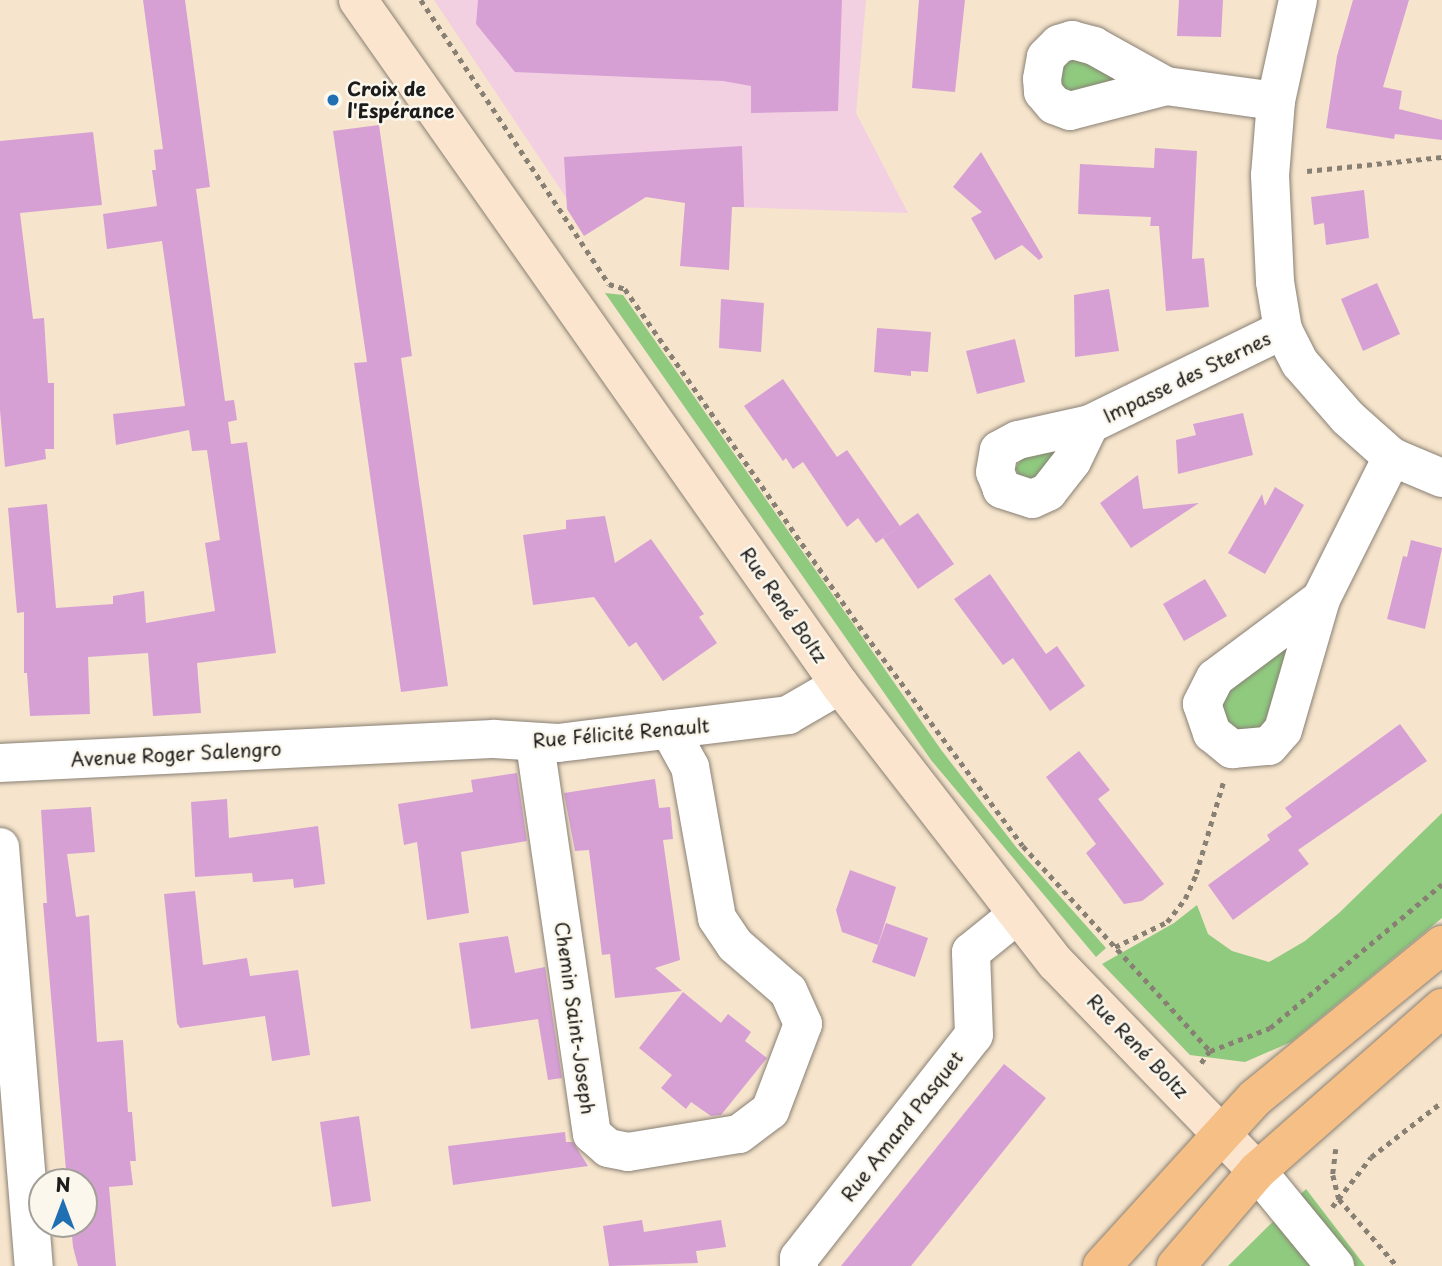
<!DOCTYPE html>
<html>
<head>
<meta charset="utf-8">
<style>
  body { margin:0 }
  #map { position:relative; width:1442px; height:1266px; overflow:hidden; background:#f6e4cc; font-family:"Playpen Sans",sans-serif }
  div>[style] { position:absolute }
  .built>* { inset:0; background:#f2cfe1 }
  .green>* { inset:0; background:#8fca7f }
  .building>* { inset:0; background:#d6a0d5 }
  .path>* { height:4.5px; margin-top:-2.25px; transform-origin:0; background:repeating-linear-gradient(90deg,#898074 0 5px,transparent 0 10px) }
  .roads { filter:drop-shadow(0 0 2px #898074) drop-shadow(0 0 2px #898074) }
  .minor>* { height:38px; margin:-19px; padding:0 19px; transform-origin:19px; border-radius:19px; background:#fff }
  .secondary>* { height:38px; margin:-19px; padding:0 19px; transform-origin:19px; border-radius:19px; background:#fbe5cf }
  .primary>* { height:38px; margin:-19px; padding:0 19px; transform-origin:19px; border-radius:19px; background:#f5bf86 }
  .dots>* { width:19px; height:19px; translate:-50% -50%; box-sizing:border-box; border:4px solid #fbf7ec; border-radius:50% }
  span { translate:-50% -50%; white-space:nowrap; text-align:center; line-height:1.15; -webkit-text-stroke:5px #fbf7ec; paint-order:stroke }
  .poi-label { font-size:19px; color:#1c1c1c; font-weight:700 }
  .left { translate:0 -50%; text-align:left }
  .street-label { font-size:19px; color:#1c1c1c }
  .north { position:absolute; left:28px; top:1168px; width:70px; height:70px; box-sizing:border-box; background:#fbf7ec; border:2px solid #a29f99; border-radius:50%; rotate:0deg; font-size:19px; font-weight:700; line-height:28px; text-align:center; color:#1c1c1c }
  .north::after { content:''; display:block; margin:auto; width:24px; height:32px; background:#1f6fb2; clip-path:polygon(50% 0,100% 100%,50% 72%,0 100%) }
</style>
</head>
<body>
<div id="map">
  <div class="built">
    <i style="clip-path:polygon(434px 0,866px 0,856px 113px,908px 213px,731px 207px,629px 194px,567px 199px)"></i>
  </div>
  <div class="green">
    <i style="clip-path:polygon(1076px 55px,1125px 79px,1069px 94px,1058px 82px,1064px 64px)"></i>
    <i style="clip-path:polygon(605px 293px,623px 295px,942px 751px,1016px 847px,1106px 948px,1096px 957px,931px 760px)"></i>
    <i style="clip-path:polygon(1069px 442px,1044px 478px,1023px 480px,1015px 469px,1024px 454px)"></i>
    <i style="clip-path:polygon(1285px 645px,1292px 647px,1262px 734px,1239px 732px,1223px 723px,1218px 706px,1226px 688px)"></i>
    <i style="clip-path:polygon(1442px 813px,1442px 918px,1291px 1042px,1245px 1062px,1190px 1055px,1102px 964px,1174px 923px,1197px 905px,1208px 934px,1232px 951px,1269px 962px,1305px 941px,1339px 913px)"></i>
    <i style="clip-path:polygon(1306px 1189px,1365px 1266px,1228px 1266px)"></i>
  </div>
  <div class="building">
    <i style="clip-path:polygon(143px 0,185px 0,210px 187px,196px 189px,225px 401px,234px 400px,237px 420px,228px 422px,231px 444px,247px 442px,276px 653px,197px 663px,201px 713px,153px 716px,148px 653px,88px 657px,90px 714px,30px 716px,27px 673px,24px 673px,24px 612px,17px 613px,8px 508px,47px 504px,56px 608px,113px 604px,113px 596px,144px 591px,146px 623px,215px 611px,205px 543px,220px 540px,207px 450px,192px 451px,189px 430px,116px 445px,113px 414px,185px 406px,162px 241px,107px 249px,103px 214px,157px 206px,152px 170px,156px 170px,154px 150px,163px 149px)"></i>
    <i style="clip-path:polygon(478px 0,842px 0,838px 111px,751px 113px,751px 86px,723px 81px,515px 72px,476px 24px)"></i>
    <i style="clip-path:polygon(919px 0,965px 0,955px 92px,912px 88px)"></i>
    <i style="clip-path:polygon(1179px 0,1223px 0,1221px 37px,1177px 36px)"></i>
    <i style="clip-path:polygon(1353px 0,1409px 0,1383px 87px,1402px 91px,1399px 109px,1442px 120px,1442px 140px,1395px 134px,1394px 139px,1326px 128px,1337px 56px)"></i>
    <i style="clip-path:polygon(379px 125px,412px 356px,401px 358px,448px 686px,401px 692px,354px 363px,367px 362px,333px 131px)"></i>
    <i style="clip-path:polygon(93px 132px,102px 205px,20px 213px,33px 319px,44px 318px,48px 383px,54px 383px,54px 449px,45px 449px,46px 459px,5px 467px,0 410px,0 141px)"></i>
    <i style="clip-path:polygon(742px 146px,744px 207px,732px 207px,729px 270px,680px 266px,685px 203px,646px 197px,584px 236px,567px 209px,564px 157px)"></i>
    <i style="clip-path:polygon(1155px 148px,1197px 151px,1192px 259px,1204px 258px,1209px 307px,1166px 311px,1159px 226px,1150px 226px,1151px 217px,1078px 214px,1080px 164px,1154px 168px)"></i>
    <i style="clip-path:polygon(981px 152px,1043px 257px,1039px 260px,1022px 245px,995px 260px,971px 218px,982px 212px,953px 187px)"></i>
    <i style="clip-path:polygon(1364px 190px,1369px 238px,1326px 245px,1324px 223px,1314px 225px,1311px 197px)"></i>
    <i style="clip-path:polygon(1377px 283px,1400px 334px,1363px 351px,1341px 299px)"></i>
    <i style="clip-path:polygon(1109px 289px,1119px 351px,1075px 357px,1074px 295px)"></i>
    <i style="clip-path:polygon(721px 299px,764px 303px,761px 352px,719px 348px)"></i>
    <i style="clip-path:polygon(877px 328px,931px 332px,928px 372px,911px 371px,911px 376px,874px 372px)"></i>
    <i style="clip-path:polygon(1015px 339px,1025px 382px,977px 394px,966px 351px)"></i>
    <i style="clip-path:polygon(783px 379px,837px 457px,847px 450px,900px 526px,876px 543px,858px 518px,847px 527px,803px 462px,793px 469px,786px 458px,783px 461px,744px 406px)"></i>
    <i style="clip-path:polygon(1243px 413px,1253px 455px,1178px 474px,1176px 440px,1196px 435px,1193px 424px)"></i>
    <i style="clip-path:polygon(1138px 475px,1143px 509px,1199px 503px,1131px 548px,1100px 503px)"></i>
    <i style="clip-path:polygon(1275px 487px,1304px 505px,1265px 574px,1228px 553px,1262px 494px,1265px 506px)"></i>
    <i style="clip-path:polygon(918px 513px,954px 564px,918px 589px,883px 538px)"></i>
    <i style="clip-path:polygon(605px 516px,615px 563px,651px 539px,704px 614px,699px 617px,717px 643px,663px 681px,636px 642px,629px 647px,594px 597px,533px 605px,523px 535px,566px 529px,566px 520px)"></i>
    <i style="clip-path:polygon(1411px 540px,1442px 548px,1425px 629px,1387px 619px,1403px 556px,1407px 557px)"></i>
    <i style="clip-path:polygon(990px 574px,1046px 654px,1057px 646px,1085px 686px,1050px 711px,1013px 658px,1003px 665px,954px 599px)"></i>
    <i style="clip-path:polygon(1205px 579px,1227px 616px,1184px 641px,1163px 604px)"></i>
    <i style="clip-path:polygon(1400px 724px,1427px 761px,1298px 850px,1309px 864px,1233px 920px,1208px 885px,1270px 840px,1267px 835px,1292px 817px,1285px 808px)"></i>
    <i style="clip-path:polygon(1079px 751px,1110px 790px,1098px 799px,1164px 884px,1142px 901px,1124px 904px,1086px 853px,1096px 844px,1046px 777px)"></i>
    <i style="clip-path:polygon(517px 773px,527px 841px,461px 852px,469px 913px,427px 920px,417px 842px,404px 845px,398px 804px,473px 792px,471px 780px)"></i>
    <i style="clip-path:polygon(655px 779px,659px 808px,670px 807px,673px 839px,663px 840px,680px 960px,655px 968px,682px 991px,615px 998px,610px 954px,602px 955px,589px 850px,575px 851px,564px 793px)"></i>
    <i style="clip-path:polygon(227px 799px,229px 838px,318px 826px,325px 884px,294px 888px,293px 879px,253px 882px,252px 873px,195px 877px,191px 802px)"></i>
    <i style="clip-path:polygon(91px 807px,95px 852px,67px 854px,76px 917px,89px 915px,97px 1042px,123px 1040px,128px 1112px,132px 1112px,136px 1161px,130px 1161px,133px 1185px,109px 1187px,116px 1266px,78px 1266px,73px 1247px,71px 1224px,84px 1224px,84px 1182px,67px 1182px,43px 903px,47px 903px,41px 810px)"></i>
    <i style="clip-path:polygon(850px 870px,896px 887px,878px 945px,842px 932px,836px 910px)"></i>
    <i style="clip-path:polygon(195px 891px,203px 965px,247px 958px,250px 976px,298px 970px,310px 1055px,272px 1061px,265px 1016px,180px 1028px,177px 1023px,164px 894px)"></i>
    <i style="clip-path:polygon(886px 923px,928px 938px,915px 977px,872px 962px)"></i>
    <i style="clip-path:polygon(508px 936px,515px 973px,545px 967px,562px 1078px,548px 1080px,538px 1019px,471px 1029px,459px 943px)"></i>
    <i style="clip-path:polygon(683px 992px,721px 1023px,728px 1014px,751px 1032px,745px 1041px,767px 1058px,721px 1115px,711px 1116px,691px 1102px,686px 1109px,661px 1088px,672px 1075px,639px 1048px)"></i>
    <i style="clip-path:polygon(1004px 1064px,1046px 1098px,911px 1266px,841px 1266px)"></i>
    <i style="clip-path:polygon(359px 1116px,371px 1201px,332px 1207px,320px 1122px)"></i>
    <i style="clip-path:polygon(565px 1132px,566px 1142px,573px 1142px,588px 1166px,453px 1185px,448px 1146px)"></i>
    <i style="clip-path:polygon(642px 1220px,644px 1232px,721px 1220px,726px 1247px,696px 1251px,698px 1263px,609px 1266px,603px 1226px)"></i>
  </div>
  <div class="path">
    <i style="left:421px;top:0;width:341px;rotate:56.5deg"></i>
    <i style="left:609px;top:284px;width:17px;rotate:17deg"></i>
    <i style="left:625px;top:289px;width:420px;rotate:55.2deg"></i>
    <i style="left:865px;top:634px;width:264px;rotate:53.3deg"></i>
    <i style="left:1023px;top:846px;width:277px;rotate:47.6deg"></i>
    <i style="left:1210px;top:1051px;width:16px;rotate:125deg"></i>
    <i style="left:1307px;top:171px;width:136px;rotate:-5.9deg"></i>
    <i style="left:1115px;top:947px;width:58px;rotate:-25.7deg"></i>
    <i style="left:1167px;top:922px;width:29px;rotate:-52deg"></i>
    <i style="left:1185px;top:899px;width:27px;rotate:-66deg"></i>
    <i style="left:1196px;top:874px;width:95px;rotate:-73.5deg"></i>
    <i style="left:1210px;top:1051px;width:64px;rotate:-21deg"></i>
    <i style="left:1270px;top:1028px;width:224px;rotate:-39.9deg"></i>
    <i style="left:1336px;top:1149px;width:26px;rotate:97deg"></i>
    <i style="left:1333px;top:1175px;width:25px;rotate:76deg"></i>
    <i style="left:1339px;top:1199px;width:89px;rotate:49.1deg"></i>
    <i style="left:1332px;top:1207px;width:63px;rotate:-52deg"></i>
    <i style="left:1371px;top:1157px;width:90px;rotate:-37.8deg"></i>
  </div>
  <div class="roads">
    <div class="minor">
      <i style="left:1298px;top:0;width:103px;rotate:102.3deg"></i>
      <i style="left:1276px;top:101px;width:74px;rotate:94.6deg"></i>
      <i style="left:1270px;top:175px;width:107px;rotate:87.3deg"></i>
      <i style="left:1275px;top:282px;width:49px;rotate:80.5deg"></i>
      <i style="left:1283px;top:330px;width:37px;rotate:63deg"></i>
      <i style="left:1300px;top:363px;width:73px;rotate:48.9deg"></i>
      <i style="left:1348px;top:418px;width:59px;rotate:41.6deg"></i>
      <i style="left:1392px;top:457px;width:54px;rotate:22.8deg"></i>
      <i style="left:1166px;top:86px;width:99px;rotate:165.4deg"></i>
      <i style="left:1070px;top:111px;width:17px;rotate:-159deg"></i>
      <i style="left:1054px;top:105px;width:17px;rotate:-130deg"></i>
      <i style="left:1043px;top:92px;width:13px;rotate:-94deg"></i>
      <i style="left:1042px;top:79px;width:22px;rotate:-80deg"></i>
      <i style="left:1046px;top:57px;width:18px;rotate:-45deg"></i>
      <i style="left:1059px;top:44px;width:14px;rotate:-17deg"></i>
      <i style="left:1072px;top:40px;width:23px;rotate:15deg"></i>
      <i style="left:1094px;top:46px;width:82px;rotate:29.1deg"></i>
      <i style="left:1166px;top:86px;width:111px;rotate:7.8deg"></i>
      <i style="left:1090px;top:424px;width:41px;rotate:115.9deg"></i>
      <i style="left:1072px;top:461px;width:39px;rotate:128deg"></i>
      <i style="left:1048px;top:492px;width:17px;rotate:156deg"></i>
      <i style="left:1032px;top:499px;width:32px;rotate:-162deg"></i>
      <i style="left:1002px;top:489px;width:18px;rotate:-112deg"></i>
      <i style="left:995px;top:472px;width:22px;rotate:-80deg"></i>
      <i style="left:999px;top:450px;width:21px;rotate:-28deg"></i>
      <i style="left:1018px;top:440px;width:74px;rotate:-12.5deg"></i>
      <i style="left:1090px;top:424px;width:215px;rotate:-26deg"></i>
      <i style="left:1321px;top:599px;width:132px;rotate:143.3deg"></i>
      <i style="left:1215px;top:678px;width:29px;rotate:117deg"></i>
      <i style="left:1202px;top:704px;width:31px;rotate:71deg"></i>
      <i style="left:1212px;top:733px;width:26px;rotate:39deg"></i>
      <i style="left:1232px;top:749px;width:37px;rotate:-5deg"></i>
      <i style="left:1269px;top:746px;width:21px;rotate:-49deg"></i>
      <i style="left:1283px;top:730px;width:136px;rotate:-73.8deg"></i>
      <i style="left:1321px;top:599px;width:159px;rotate:-63.4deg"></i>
      <i style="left:535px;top:744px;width:394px;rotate:81.7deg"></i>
      <i style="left:592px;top:1134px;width:21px;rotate:41deg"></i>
      <i style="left:608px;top:1148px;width:20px;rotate:11deg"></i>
      <i style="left:628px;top:1152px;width:112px;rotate:-9.2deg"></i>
      <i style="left:739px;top:1134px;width:39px;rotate:-37deg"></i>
      <i style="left:770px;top:1111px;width:93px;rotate:-69.2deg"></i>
      <i style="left:803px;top:1024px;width:36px;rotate:-114deg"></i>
      <i style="left:788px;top:991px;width:70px;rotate:-139deg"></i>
      <i style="left:735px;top:945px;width:32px;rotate:-124deg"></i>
      <i style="left:717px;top:918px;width:153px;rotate:-100.1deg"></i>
      <i style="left:690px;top:767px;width:43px;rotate:-118.9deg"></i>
      <i style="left:0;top:763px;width:495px;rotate:-2.8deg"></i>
      <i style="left:494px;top:739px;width:64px;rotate:3.6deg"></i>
      <i style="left:558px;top:743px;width:232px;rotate:-6.9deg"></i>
      <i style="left:788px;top:715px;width:60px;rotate:-30deg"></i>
      <i style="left:0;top:847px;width:420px;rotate:85.4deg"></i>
      <i style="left:1257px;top:1171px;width:123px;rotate:50.6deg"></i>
      <i style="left:799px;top:1266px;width:8px;rotate:-90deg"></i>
      <i style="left:799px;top:1258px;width:283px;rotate:-51.9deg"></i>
      <i style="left:974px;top:1035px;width:83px;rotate:-92.1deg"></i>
      <i style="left:971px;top:952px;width:60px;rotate:-39deg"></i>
    </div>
    <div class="secondary">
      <i style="left:358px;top:0;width:838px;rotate:54.87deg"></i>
      <i style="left:840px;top:685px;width:352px;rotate:52.2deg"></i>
      <i style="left:1056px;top:963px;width:289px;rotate:46deg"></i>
    </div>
    <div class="primary">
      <i style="left:1102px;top:1266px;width:227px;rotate:-47.7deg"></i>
      <i style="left:1255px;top:1098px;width:242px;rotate:-39.3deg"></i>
      <i style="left:1176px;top:1266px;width:125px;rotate:-49.5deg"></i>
      <i style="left:1257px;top:1171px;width:247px;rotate:-41.4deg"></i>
    </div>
  </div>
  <div class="dots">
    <i style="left:333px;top:100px;background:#1f6fb2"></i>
  </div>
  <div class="poi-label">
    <span class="left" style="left:347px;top:100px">Croix de<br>l'Espérance</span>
  </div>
  <div class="street-label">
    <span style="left:1187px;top:377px;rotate:-26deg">Impasse des Sternes</span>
    <span style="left:784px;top:605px;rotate:55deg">Rue René Boltz</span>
    <span style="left:621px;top:733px;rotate:-5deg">Rue Félicité Renault</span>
    <span style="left:176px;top:754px;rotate:-3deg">Avenue Roger Salengro</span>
    <span style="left:575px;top:1018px;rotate:82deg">Chemin Saint-Joseph</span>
    <span style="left:1138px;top:1046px;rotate:46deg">Rue René Boltz</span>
    <span style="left:902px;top:1126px;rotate:-52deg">Rue Amand Pasquet</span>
  </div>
  <div class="north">N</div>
</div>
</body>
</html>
